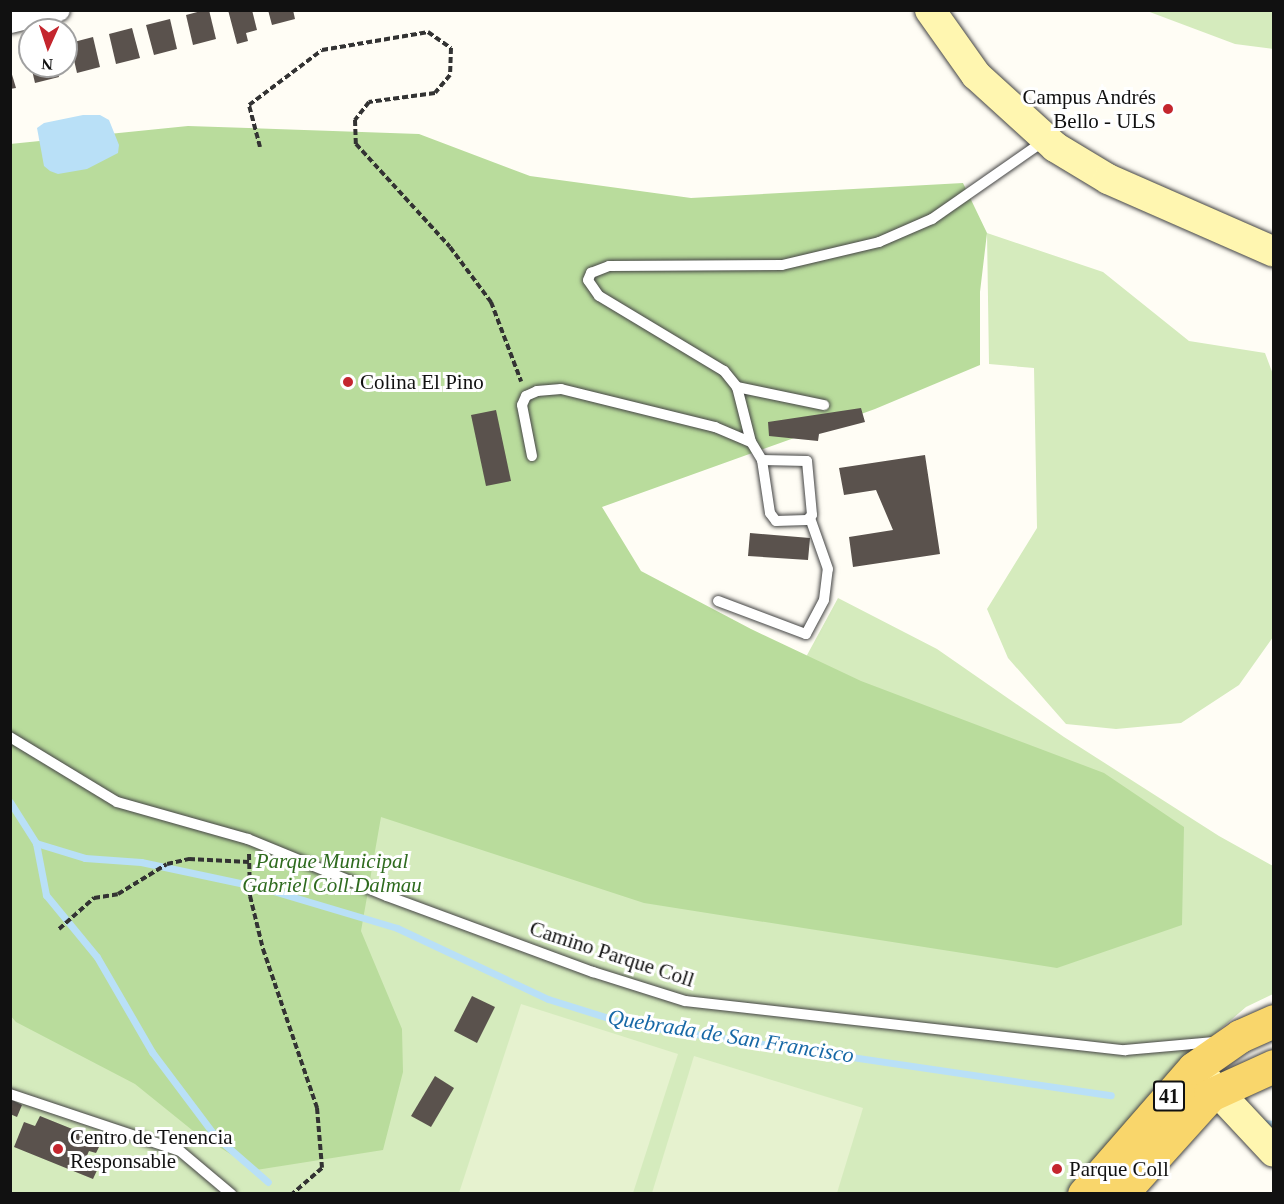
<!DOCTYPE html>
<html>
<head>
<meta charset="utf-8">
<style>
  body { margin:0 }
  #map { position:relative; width:1284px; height:1204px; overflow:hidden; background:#fffdf5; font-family:Georgia,serif }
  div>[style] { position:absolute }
  .green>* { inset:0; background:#d5ebbd }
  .forest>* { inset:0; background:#b9dc9c }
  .pitch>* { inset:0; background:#e6f2cf }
  .water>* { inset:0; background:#b9e0f7 }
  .stream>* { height:7px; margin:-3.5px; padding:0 3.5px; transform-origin:3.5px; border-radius:3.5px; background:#b9e0f7 }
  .building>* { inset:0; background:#5a524d }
  .path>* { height:4px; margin-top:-2px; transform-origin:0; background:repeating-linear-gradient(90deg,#333 0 6px,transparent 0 9px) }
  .roads { filter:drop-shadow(0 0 2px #444) drop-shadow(0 0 2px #444) }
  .service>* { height:10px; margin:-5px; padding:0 5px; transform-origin:5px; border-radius:5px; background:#fff }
  .minor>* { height:21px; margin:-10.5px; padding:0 10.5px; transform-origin:10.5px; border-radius:10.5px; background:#fff }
  .secondary>* { height:30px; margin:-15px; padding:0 15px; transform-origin:15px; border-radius:15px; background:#fff6b0 }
  .primary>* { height:33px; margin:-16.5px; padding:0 16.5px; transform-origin:16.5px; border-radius:16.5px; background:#f9d66b }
  .dots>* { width:16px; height:16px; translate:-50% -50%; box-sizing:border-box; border:3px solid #fff; border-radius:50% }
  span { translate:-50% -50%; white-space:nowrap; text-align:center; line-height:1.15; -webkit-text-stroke:6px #fff; paint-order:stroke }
  .shield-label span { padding:2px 4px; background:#fff; border:2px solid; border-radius:4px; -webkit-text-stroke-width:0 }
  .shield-label { font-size:20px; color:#111; font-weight:700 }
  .poi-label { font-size:21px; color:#111 }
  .right { translate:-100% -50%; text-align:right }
  .left { translate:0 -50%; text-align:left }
  .park-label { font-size:21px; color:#2f6b1f; font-style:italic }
  .street-label { font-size:21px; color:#111 }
  .water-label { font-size:22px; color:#1768a6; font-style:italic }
  .frame { position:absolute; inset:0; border:12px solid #111; pointer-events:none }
  .north { position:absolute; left:18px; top:18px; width:60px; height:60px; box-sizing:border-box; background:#fff; border:2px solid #a0a0a0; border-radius:50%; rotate:183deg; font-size:16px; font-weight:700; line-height:24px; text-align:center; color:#111 }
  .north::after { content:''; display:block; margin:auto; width:21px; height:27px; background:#c4262e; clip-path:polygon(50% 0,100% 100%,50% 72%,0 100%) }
</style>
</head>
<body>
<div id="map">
  <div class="green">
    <i style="clip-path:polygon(1147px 11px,1273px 11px,1273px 49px,1235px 44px)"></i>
    <i style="clip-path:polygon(10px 223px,762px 738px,838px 598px,937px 649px,1064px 737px,1219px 836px,1273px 866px,1273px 994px,1246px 1007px,1174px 1069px,1066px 1193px,11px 1193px)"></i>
    <i style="clip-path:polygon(987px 233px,1103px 272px,1189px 341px,1265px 353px,1274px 377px,1273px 637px,1239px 685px,1181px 723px,1116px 729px,1066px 724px,1008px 658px,987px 609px,1037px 528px,1034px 368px,989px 364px)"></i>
  </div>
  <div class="forest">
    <i style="clip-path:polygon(188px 126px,419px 134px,530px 176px,691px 198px,963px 183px,987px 233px,980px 292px,980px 365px,875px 409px,602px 507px,641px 571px,751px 629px,861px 681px,1104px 773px,1184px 827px,1182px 925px,1057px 968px,644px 903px,381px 817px,361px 931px,402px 1029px,403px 1072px,383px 1150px,256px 1170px,192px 1130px,135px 1084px,16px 1022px,10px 1015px,10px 144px)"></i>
  </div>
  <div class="pitch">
    <i style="clip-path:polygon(521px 1004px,678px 1054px,633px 1193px,459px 1193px)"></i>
    <i style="clip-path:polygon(694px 1056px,863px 1108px,837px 1193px,652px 1193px)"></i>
  </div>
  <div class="water">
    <i style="clip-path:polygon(83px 115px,100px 115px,109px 120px,119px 145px,118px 153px,87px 169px,58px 174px,50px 171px,44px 166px,37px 128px,44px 123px)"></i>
  </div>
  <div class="stream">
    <i style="left:10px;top:802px;width:49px;rotate:57.6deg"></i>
    <i style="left:36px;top:843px;width:53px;rotate:79.1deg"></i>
    <i style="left:46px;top:895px;width:80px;rotate:50.6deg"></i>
    <i style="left:97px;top:957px;width:110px;rotate:59.9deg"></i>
    <i style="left:152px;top:1052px;width:105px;rotate:53.1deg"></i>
    <i style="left:215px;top:1136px;width:70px;rotate:41deg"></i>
    <i style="left:36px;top:843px;width:51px;rotate:17deg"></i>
    <i style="left:85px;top:858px;width:56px;rotate:4.1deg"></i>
    <i style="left:141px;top:862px;width:101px;rotate:12deg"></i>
    <i style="left:263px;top:888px;width:140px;rotate:16.6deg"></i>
    <i style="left:397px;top:928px;width:167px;rotate:25.2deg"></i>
    <i style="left:548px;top:999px;width:84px;rotate:17.4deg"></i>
    <i style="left:628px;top:1024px;width:488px;rotate:8.4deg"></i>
    <i style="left:1264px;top:1123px;width:10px;rotate:6deg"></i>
  </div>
  <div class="building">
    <i style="clip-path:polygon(205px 10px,209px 10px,216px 39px,193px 45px,186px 15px)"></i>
    <i style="clip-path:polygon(228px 10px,252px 10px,257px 30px,246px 33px,248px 41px,237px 44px)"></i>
    <i style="clip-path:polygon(268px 10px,293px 10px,295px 19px,272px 25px)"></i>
    <i style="clip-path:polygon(170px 19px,177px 49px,154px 55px,146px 25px)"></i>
    <i style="clip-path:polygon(132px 28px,140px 58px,116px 64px,109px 34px)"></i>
    <i style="clip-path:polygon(93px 37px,100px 67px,77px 73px,70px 43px)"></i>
    <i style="clip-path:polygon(31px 66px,56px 66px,59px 77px,35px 83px)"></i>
    <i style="clip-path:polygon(10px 68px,16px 88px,10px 89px)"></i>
    <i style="clip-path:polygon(861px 408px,865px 422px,819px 434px,818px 441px,769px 436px,768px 422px)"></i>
    <i style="clip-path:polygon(496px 410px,511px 481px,486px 486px,471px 415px)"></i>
    <i style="clip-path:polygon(925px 455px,940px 554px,853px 567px,849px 537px,893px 530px,876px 490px,844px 495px,839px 468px)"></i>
    <i style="clip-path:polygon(750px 533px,810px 538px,808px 560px,748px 556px)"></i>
    <i style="clip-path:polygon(472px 996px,495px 1007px,477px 1043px,454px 1031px)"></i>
    <i style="clip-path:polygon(435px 1076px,454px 1088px,431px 1127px,411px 1116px)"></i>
    <i style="clip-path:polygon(10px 1099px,22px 1105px,17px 1117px,10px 1114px)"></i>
    <i style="clip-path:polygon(40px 1116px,102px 1141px,96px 1153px,89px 1151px,85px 1160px,99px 1166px,93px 1179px,14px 1147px,24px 1122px,35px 1126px)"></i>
  </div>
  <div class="path">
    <i style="left:260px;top:147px;width:43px;rotate:-104.7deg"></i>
    <i style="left:249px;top:105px;width:91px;rotate:-37deg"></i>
    <i style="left:322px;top:50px;width:108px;rotate:-9.6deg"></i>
    <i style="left:428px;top:32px;width:28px;rotate:35deg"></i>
    <i style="left:451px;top:48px;width:27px;rotate:92deg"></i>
    <i style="left:450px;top:75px;width:23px;rotate:130deg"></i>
    <i style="left:435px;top:93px;width:67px;rotate:172.2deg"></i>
    <i style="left:369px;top:102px;width:23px;rotate:128deg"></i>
    <i style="left:355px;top:120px;width:24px;rotate:88deg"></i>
    <i style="left:356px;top:144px;width:139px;rotate:47.6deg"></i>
    <i style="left:450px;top:247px;width:69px;rotate:53.3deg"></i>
    <i style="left:491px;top:302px;width:85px;rotate:69.2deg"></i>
    <i style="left:249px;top:854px;width:42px;rotate:88.6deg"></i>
    <i style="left:250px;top:896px;width:55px;rotate:76.2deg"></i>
    <i style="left:263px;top:949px;width:168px;rotate:71.2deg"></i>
    <i style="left:317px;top:1108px;width:60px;rotate:85.2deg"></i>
    <i style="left:322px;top:1168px;width:40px;rotate:139deg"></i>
    <i style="left:59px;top:929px;width:47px;rotate:-41.5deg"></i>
    <i style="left:94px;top:898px;width:24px;rotate:-9deg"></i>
    <i style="left:118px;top:894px;width:57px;rotate:-31.5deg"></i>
    <i style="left:167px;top:864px;width:23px;rotate:-13deg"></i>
    <i style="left:189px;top:859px;width:60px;rotate:2.9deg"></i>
  </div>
  <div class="roads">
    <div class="service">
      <i style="left:737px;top:387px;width:89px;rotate:11.7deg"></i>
      <i style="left:532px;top:456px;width:52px;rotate:-101.1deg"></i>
      <i style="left:522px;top:405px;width:10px;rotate:-66deg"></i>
      <i style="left:526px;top:396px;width:12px;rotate:-24deg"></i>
      <i style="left:537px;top:391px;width:24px;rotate:-5deg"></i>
      <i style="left:561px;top:389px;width:159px;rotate:13.9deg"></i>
      <i style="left:715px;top:427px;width:39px;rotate:23deg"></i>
      <i style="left:762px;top:460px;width:45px;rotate:1.3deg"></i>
      <i style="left:807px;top:461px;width:54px;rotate:84.7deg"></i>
      <i style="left:812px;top:515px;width:7px;rotate:135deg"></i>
      <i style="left:807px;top:520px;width:31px;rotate:178deg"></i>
      <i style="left:776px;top:521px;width:10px;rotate:-127deg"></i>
      <i style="left:770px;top:513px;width:54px;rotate:-98.6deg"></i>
      <i style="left:762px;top:460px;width:21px;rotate:-121deg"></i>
      <i style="left:751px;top:442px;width:57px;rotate:-104.3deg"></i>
      <i style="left:737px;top:387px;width:21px;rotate:-129deg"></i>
      <i style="left:724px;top:371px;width:146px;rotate:-149deg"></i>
      <i style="left:599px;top:296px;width:19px;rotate:-125deg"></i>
      <i style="left:588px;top:280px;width:8px;rotate:-67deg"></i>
      <i style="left:591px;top:273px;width:19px;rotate:-21deg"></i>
      <i style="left:609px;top:266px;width:173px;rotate:-0.3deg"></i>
      <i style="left:782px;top:265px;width:100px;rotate:-13.3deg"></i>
      <i style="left:879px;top:242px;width:58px;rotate:-23.5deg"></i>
      <i style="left:932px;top:219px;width:136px;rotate:-34.9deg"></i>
      <i style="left:718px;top:601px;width:94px;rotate:20.6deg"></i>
      <i style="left:806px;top:634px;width:38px;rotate:-62deg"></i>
      <i style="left:824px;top:600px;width:31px;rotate:-83deg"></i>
      <i style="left:828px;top:569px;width:54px;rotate:-109.4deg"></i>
      <i style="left:10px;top:737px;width:125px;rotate:31.3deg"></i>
      <i style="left:117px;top:802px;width:136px;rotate:15.8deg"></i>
      <i style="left:248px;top:839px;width:150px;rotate:22.3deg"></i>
      <i style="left:387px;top:896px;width:220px;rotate:20.3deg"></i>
      <i style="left:593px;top:972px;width:96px;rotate:17.5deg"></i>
      <i style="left:685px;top:1001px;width:443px;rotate:6.4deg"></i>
      <i style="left:1125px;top:1050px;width:89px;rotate:-5.1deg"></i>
      <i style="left:10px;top:1094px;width:179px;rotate:18.5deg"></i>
      <i style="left:180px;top:1151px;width:67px;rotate:40.1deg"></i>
    </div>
    <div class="minor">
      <i style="left:10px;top:22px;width:50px;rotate:-13.8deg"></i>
    </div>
    <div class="secondary">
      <i style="left:930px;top:10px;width:80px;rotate:54.7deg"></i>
      <i style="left:976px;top:75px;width:107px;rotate:42.3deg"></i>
      <i style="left:1055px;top:147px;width:62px;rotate:31.1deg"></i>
      <i style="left:1108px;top:179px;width:181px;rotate:23.7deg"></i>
      <i style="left:1202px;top:1075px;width:105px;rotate:46.9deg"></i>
    </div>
    <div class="primary">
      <i style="left:1084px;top:1194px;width:167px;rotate:-48.9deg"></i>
      <i style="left:1194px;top:1068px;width:56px;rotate:-34.8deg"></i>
      <i style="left:1240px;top:1036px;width:37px;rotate:-24deg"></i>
      <i style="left:1121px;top:1194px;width:133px;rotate:-48deg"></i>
      <i style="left:1210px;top:1095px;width:70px;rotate:-24.4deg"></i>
    </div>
  </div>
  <div class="dots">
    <i style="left:1168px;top:109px;background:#c4262e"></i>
    <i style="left:348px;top:382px;background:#c4262e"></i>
    <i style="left:58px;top:1149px;background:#c4262e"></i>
    <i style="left:1057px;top:1169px;background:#c4262e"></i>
  </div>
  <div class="shield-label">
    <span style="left:1169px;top:1096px">41</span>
  </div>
  <div class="poi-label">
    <span class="right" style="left:1156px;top:109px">Campus Andrés<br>Bello - ULS</span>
    <span class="left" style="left:360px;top:382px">Colina El Pino</span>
    <span class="left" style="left:70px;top:1149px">Centro de Tenencia<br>Responsable</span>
    <span class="left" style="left:1069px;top:1169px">Parque Coll</span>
  </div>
  <div class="park-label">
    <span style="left:332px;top:873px">Parque Municipal<br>Gabriel Coll Dalmau</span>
  </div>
  <div class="street-label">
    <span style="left:612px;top:954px;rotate:18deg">Camino Parque Coll</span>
  </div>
  <div class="water-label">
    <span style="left:731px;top:1036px;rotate:9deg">Quebrada de San Francisco</span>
  </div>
  <div class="frame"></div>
  <div class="north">N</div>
</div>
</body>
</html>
